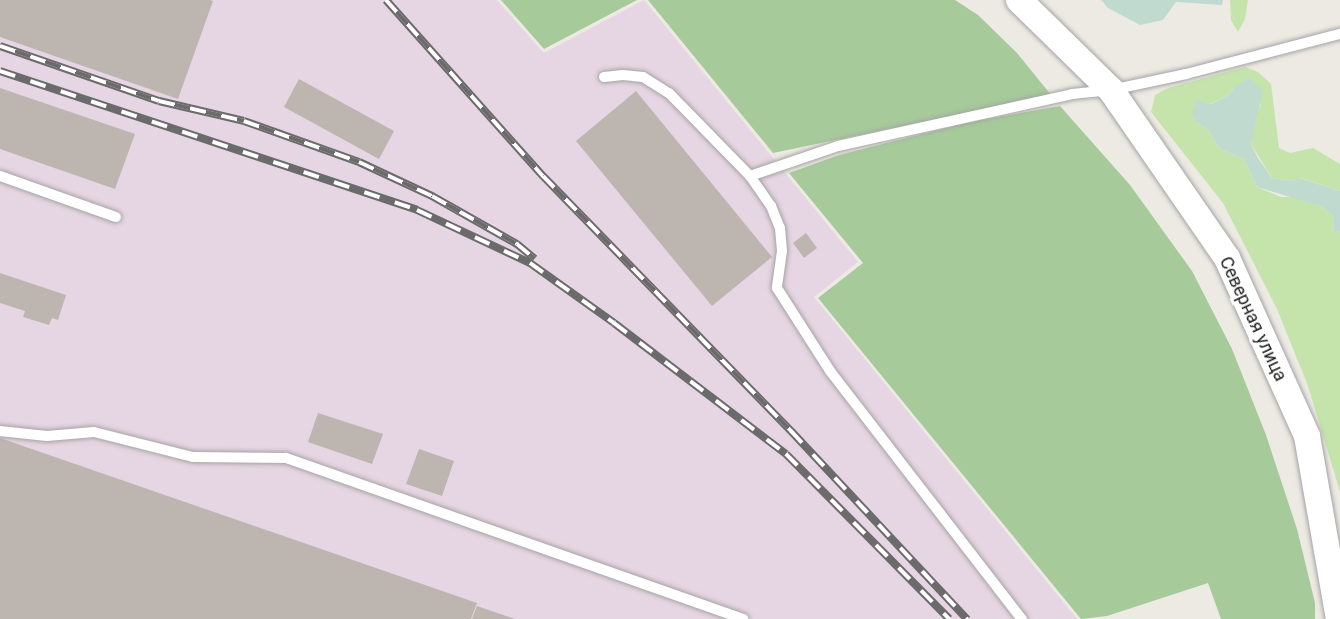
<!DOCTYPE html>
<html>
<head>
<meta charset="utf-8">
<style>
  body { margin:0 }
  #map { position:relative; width:1340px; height:619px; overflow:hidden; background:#edeae3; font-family:Roboto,sans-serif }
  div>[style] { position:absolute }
  .industrial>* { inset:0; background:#e6d5e2 }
  .grass>* { inset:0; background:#c5e4ac }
  .forest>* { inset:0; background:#a6ca9a }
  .wetland>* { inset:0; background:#c1dad0 }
  .building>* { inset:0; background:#bdb6b0 }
  .roads { filter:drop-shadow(0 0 2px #a4a4a4) drop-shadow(0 0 2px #a4a4a4) }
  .service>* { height:10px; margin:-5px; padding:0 5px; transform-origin:5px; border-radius:5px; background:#fff }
  .tertiary>* { height:26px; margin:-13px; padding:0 13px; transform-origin:13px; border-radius:13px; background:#fff }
  .rail>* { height:8px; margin-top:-4px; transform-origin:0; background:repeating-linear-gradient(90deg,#fff 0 16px,#6b6b6b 0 32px); box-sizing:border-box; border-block:2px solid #6b6b6b }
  span { translate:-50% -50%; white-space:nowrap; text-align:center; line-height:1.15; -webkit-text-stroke:6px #fff; paint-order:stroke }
  .street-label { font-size:18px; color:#1d1d1d }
</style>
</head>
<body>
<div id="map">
  <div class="industrial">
    <i style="clip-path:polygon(0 0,497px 0,544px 53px,644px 0,858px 262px,814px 297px,1077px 619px,0 619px)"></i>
  </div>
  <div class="grass">
    <i style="clip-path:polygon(1230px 0,1248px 0,1245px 19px,1238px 32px,1231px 20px)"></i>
    <i style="clip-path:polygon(1245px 67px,1258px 72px,1271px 84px,1279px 148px,1290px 153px,1313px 148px,1340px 164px,1340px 191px,1301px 178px,1292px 181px,1272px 178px,1251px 144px,1254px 120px,1261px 104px,1235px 86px,1229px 95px,1210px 104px,1197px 101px,1195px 121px,1208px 130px,1220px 149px,1244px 159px,1257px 187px,1281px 197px,1296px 197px,1320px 206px,1333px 215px,1334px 233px,1340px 231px,1340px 492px,1308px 386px,1277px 309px,1223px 203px,1151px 112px,1155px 95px,1168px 88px)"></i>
  </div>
  <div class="forest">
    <i style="clip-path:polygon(501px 0,637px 0,544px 49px)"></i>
    <i style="clip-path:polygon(648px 0,955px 0,978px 15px,1017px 53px,1051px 95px,773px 153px)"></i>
    <i style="clip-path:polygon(1060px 106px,1130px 185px,1192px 271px,1232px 349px,1266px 435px,1297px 529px,1315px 603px,1315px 619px,1221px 619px,1208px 583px,1107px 616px,1081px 619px,818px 298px,863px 263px,789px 173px,839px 155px,970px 122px)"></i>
  </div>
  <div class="wetland">
    <i style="clip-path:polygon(1101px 0,1223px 0,1222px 5px,1176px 2px,1163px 20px,1140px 25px,1108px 8px)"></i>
    <i style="clip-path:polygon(1249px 78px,1263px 91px,1251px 144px,1258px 158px,1272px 178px,1292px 181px,1300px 178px,1340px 191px,1340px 231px,1334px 233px,1333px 215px,1320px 206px,1257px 187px,1244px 159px,1220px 149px,1208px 130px,1195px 121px,1192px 113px,1196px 100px,1211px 104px,1229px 95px,1235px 86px)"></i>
  </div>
  <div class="building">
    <i style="clip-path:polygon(0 0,210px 0,213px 1px,178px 99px,0 37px)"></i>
    <i style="clip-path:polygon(299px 79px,394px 131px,379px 159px,284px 107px)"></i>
    <i style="clip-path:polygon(0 88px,135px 134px,115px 189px,0 149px)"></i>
    <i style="clip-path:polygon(636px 91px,772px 257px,712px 306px,576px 141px)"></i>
    <i style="clip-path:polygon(806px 233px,817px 248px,804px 258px,793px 243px)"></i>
    <i style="clip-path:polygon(0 273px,66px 295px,58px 320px,52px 318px,49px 325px,23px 317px,25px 311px,0 303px)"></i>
    <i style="clip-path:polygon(318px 413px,383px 434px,372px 464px,308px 442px)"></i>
    <i style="clip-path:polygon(0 438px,477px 603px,471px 619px,0 619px)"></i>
    <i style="clip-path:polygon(419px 449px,454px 461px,442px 496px,406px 484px)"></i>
    <i style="clip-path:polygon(477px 606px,515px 619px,472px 619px)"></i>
  </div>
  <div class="roads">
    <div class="service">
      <i style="left:604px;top:77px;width:19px;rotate:-6deg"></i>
      <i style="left:623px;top:75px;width:20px;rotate:6deg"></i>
      <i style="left:643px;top:77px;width:31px;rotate:32deg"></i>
      <i style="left:669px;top:93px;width:116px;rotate:45.7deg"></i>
      <i style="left:750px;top:176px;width:37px;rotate:55deg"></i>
      <i style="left:771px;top:206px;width:24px;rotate:68deg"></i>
      <i style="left:780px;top:228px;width:23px;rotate:85deg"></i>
      <i style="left:782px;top:251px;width:37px;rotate:98deg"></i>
      <i style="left:777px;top:288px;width:98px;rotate:57.4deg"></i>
      <i style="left:830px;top:371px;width:314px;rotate:52.3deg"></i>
      <i style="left:0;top:176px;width:123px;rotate:19.5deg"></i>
      <i style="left:750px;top:176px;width:93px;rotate:-18.8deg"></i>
      <i style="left:838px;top:146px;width:240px;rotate:-12.5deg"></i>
      <i style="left:1072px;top:94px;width:39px;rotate:-6deg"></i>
      <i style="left:1111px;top:90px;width:77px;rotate:-12deg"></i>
      <i style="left:1186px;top:74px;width:159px;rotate:-14.6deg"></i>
      <i style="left:0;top:431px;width:47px;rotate:6.1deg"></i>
      <i style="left:47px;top:436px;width:47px;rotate:-4.9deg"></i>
      <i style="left:94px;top:432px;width:102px;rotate:14.2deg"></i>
      <i style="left:193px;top:457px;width:93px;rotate:0.6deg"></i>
      <i style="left:286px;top:458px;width:485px;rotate:19.4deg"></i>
    </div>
    <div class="tertiary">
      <i style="left:1019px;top:0;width:129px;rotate:44.4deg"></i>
      <i style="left:1111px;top:90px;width:204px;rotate:55.4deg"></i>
      <i style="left:1227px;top:258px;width:195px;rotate:65.8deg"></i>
      <i style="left:1307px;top:436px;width:186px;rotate:80.1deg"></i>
    </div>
  </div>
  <div class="rail">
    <i style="left:386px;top:0;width:236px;rotate:48.3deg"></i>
    <i style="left:543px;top:176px;width:356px;rotate:45.8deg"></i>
    <i style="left:791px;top:431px;width:258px;rotate:46.9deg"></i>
    <i style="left:0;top:46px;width:168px;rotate:19.1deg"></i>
    <i style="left:159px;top:101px;width:87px;rotate:13.2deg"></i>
    <i style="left:244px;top:121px;width:122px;rotate:19.6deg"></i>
    <i style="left:359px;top:162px;width:81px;rotate:25deg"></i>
    <i style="left:432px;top:196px;width:98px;rotate:29.5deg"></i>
    <i style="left:517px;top:244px;width:23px;rotate:40deg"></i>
    <i style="left:0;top:71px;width:440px;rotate:18.4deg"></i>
    <i style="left:417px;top:210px;width:125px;rotate:25.1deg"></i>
    <i style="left:530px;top:263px;width:103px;rotate:35.5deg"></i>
    <i style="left:614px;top:323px;width:216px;rotate:37.3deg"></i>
    <i style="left:786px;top:454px;width:232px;rotate:45.3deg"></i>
  </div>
  <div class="street-label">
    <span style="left:1253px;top:319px;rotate:65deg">Северная улица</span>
  </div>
</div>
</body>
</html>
